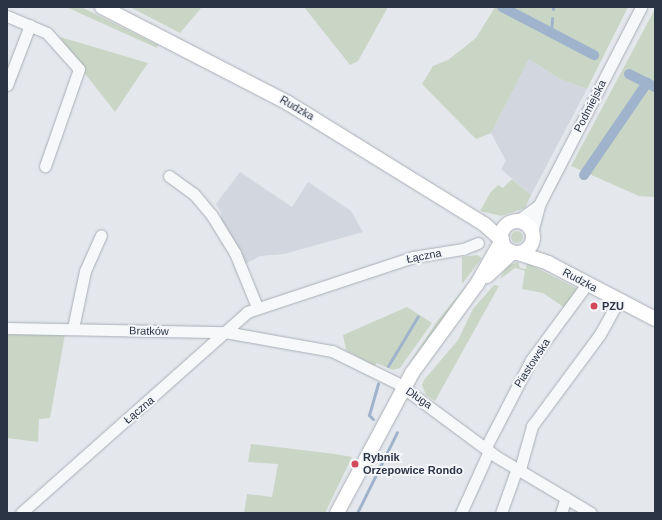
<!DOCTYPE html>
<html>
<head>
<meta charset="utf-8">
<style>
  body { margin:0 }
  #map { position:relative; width:662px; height:520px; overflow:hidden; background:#e4e7ec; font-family:Helvetica,sans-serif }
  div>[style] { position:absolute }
  .built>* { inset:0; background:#d2d6de }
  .green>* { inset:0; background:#c9d6c5 }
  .round { border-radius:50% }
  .stream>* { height:3px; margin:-1.5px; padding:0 1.5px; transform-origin:1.5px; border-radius:1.5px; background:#9fb4cc }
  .canal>* { height:10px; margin:-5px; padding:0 5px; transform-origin:5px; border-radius:5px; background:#9fb4cc }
  .roads { filter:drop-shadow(0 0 1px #a9aeb7) drop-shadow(0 0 1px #a9aeb7) }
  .minor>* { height:11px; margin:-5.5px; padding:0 5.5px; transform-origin:5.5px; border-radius:5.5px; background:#f7f8fa }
  .major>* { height:14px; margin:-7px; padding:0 7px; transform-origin:7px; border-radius:7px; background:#fff }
  .major>.ring { margin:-7px; padding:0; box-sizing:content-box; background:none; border:14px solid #fff; border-radius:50% }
  .dots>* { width:11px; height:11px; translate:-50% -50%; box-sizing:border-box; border:2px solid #f4f6f9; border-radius:50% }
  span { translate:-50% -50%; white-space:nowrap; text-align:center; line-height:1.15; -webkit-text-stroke:4px #f4f6f9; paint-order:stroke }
  .street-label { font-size:11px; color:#2b3445 }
  .poi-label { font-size:11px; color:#2b3445; font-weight:700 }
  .left { translate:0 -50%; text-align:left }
  .frame { position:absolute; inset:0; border:8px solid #2b3445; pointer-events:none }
</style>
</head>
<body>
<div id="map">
  <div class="built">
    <i style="clip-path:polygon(529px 59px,560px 79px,587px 89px,531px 195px,501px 169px,506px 161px,491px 133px)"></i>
    <i style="clip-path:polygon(240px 172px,292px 207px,308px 182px,351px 211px,363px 232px,284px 254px,260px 256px,245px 264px,221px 223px,221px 212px,216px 204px)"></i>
  </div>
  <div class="green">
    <i style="clip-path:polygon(66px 7px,81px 7px,158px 45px,157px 48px)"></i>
    <i style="clip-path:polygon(130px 7px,202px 7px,180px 33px)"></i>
    <i style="clip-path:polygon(304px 7px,388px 7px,358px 61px,350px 65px)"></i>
    <i style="clip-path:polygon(495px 7px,628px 7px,587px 89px,560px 79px,529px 59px,491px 133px,476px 139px,422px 84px,433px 66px,448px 60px,476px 38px)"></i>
    <i style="clip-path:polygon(655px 9px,655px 197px,639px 196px,571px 166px)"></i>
    <i style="clip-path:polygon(60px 37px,148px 63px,115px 112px,83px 71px)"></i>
    <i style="clip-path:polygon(512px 179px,531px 195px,525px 208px,501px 216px,480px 211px,490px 193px,498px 185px,503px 188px)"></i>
    <i class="round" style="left:511px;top:231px;width:12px;height:12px"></i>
    <i style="clip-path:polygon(477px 255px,482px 258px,462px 284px,462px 257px)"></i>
    <i style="clip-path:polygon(518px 262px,520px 268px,526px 269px,527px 263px,578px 289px,565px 308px,543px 293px,522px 289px,525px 271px,515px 268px,500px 279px,507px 266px)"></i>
    <i style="clip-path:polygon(473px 278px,467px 288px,407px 366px,438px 320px)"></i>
    <i style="clip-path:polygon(494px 285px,499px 286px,435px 401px,426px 395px,422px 385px,424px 380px,458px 340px,473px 309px)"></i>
    <i style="clip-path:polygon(407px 307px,432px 323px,400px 368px,392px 370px,377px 363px,374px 366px,346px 350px,343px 335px)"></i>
    <i style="clip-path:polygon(7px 333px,65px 334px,50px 418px,39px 419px,38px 442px,7px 438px)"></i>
    <i style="clip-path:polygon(251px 444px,335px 454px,352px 457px,325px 513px,244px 513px,247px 494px,272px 497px,278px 464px,248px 462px)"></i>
  </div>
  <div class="stream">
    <i style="left:553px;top:9px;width:2px;rotate:-90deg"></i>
    <i style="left:551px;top:33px;width:15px;rotate:-86deg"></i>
    <i style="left:388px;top:366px;width:58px;rotate:-59deg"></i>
    <i style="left:373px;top:419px;width:6px;rotate:-135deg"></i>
    <i style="left:369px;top:415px;width:33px;rotate:-74deg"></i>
    <i style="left:357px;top:513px;width:90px;rotate:-63.7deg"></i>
  </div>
  <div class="canal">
    <i style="left:502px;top:7px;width:104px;rotate:27.6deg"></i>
    <i style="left:629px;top:74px;width:20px;rotate:27deg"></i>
    <i style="left:584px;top:175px;width:112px;rotate:-55.6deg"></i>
    <i style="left:647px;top:83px;width:9px;rotate:27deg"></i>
  </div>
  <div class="roads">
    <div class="minor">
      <i style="left:7px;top:16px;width:43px;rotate:23deg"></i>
      <i style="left:47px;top:33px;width:48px;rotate:48.4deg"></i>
      <i style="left:79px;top:69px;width:103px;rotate:109.3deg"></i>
      <i style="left:7px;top:85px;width:64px;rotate:-69deg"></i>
      <i style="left:169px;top:176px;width:31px;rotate:36deg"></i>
      <i style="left:194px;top:194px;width:26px;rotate:50deg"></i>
      <i style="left:211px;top:214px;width:46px;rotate:58.4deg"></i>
      <i style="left:235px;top:253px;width:58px;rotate:67.8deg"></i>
      <i style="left:517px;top:221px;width:27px;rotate:-36deg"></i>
      <i style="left:532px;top:232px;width:28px;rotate:-75deg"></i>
      <i style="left:539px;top:205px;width:223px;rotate:-62.7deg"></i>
      <i style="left:7px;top:328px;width:218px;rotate:1.1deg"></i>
      <i style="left:225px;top:332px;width:109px;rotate:10.1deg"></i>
      <i style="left:332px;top:351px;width:72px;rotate:26.2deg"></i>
      <i style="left:397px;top:383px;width:124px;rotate:36.5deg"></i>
      <i style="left:497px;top:457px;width:109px;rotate:30.8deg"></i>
      <i style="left:73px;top:328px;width:58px;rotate:-78.1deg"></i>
      <i style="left:85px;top:271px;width:39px;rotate:-66deg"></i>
      <i style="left:486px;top:447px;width:98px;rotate:-62.7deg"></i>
      <i style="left:531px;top:360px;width:94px;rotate:-53.6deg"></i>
      <i style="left:520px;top:469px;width:45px;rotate:-74.4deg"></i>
      <i style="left:532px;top:426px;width:114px;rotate:-53.5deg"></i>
      <i style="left:600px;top:334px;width:39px;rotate:-61deg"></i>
      <i style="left:21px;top:513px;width:302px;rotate:-41.6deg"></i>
      <i style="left:247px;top:312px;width:175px;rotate:-18.3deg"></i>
      <i style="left:413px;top:257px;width:51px;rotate:-9.1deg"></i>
      <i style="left:463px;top:249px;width:16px;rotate:-22deg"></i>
      <i style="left:461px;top:513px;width:68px;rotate:-65.7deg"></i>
      <i style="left:501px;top:513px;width:48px;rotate:-70.4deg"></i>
      <i style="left:561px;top:513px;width:16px;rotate:-72deg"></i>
    </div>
    <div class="major">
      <i style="left:102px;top:7px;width:209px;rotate:27.3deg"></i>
      <i style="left:288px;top:103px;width:230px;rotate:31.7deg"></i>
      <i style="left:484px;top:224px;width:24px;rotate:42deg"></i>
      <i class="ring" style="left:501px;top:221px;width:18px;height:18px"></i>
      <i style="left:518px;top:253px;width:32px;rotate:18deg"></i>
      <i style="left:548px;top:263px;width:121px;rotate:27.6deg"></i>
      <i style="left:487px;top:276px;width:35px;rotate:-43deg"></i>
      <i style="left:337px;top:513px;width:159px;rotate:-61.8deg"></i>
      <i style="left:412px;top:373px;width:110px;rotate:-53.9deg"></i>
      <i style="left:477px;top:284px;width:51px;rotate:-60.4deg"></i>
    </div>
  </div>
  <div class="dots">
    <i style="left:594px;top:306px;background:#d1495b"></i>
    <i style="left:355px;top:464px;background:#d1495b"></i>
  </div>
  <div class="street-label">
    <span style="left:590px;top:106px;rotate:-63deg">Podmiejska</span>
    <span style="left:297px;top:108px;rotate:30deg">Rudzka</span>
    <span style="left:424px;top:256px;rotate:-11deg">Łączna</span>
    <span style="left:580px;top:280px;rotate:28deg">Rudzka</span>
    <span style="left:149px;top:331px;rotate:1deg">Bratków</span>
    <span style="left:532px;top:363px;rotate:-57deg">Piastowska</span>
    <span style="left:419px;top:398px;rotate:34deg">Długa</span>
    <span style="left:139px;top:410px;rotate:-40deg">Łączna</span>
  </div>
  <div class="poi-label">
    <span class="left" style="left:602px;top:306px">PZU</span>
    <span class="left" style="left:363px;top:464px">Rybnik<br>Orzepowice Rondo</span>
  </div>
  <div class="frame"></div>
</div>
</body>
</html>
